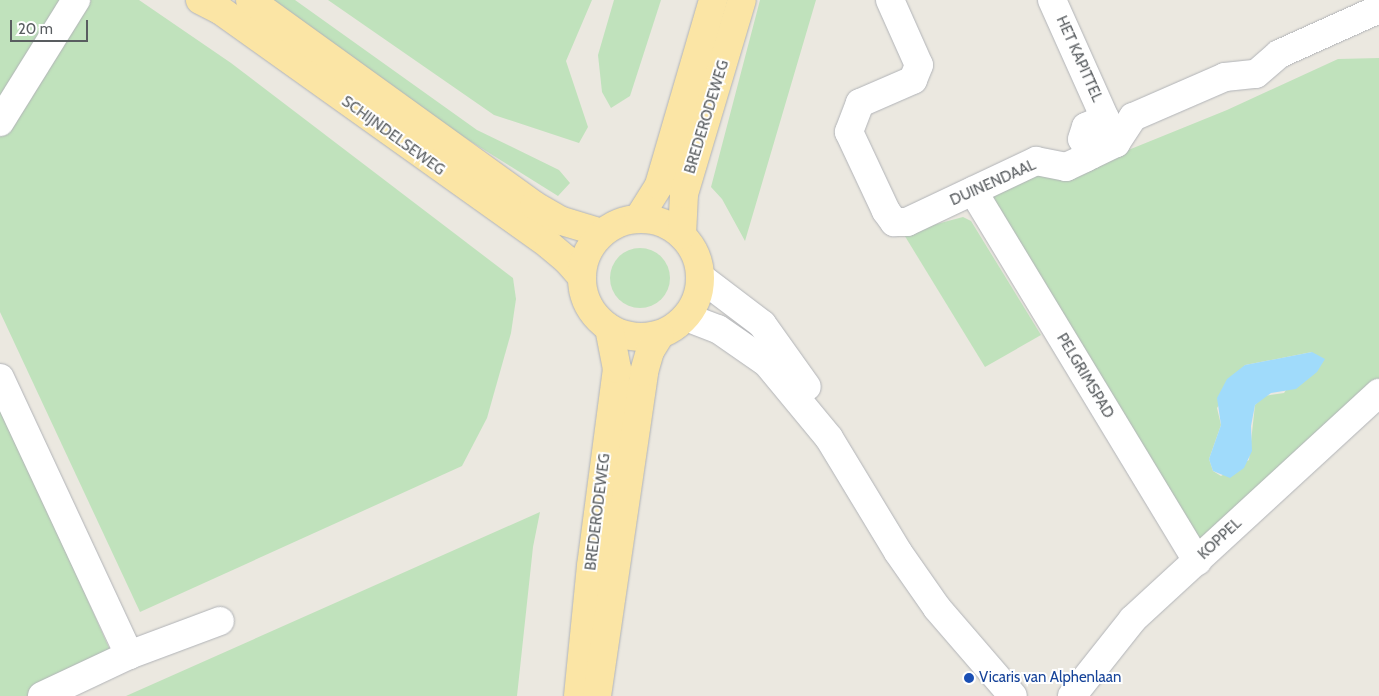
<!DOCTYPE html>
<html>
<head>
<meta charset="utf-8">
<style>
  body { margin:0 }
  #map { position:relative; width:1379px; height:696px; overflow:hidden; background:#ebe8e0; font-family:Cabin,sans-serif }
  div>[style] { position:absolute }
  .green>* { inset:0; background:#c0e2bc }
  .round { border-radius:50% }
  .water>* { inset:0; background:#a0dbfb }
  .roads { filter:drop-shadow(0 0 1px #b1b3b7) drop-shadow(0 0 1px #b1b3b7) }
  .minor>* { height:28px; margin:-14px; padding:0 14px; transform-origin:14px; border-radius:14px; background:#fff }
  .major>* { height:28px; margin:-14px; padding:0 14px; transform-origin:14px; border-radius:14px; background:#fbe5a5 }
  .major>.ring { margin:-14px; padding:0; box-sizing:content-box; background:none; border:28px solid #fbe5a5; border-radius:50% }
  .dots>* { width:14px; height:14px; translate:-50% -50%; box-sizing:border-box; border:2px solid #fff; border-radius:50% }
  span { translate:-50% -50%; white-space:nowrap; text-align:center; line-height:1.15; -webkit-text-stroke:4px #fff; paint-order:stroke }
  .street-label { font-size:15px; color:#595d60 }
  .transit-label { font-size:15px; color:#164399 }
  .left { translate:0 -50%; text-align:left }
  .scale { position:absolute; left:10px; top:20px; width:78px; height:22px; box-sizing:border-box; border:2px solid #595d60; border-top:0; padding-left:6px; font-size:15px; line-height:18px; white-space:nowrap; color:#595d60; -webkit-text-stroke:4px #fff; paint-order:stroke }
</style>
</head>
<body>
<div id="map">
  <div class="green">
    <i style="clip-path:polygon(0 0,139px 0,231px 63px,513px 278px,516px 299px,511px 333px,487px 418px,462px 466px,140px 612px,0 312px)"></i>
    <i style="clip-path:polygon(266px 0,295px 0,477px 130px,559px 170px,570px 183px,558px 196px,430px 116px)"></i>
    <i style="clip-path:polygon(328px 0,592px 0,566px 61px,588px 127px,579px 143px,494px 115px)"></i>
    <i style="clip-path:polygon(614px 0,661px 0,630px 96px,611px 108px,602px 92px,598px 55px)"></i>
    <i style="clip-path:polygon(760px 0,816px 0,745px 241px,722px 199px,711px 187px)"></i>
    <i style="clip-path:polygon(evenodd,1379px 58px,1379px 379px,1195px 546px,984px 199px,1039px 171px,1079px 170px,1227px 110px,1338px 59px,1379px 58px,1312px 352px,1284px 393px,1264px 396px,1255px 405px,1249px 460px,1221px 476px,1213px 471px,1209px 459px,1221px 425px,1217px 408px,1245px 365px,1312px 352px)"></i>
    <i style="clip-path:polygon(963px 217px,971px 221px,1041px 335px,985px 367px,903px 233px)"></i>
    <i class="round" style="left:610px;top:248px;width:60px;height:60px"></i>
    <i style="clip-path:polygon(0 403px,110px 650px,102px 660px,27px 696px,0 696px)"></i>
    <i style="clip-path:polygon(540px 512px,533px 547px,517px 696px,126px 696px)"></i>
  </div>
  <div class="water">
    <i style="clip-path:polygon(1312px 352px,1325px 359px,1317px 372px,1296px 389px,1271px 393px,1255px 405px,1251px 426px,1252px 451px,1244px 468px,1230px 478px,1213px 471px,1209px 459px,1221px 425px,1217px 398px,1227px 379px,1245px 365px)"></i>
  </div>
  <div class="roads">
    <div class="minor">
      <i style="left:890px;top:0;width:71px;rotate:66deg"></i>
      <i style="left:919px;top:65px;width:16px;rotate:112deg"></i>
      <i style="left:913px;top:80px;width:58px;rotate:156.5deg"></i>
      <i style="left:860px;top:103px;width:31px;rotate:111deg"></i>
      <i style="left:849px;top:132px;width:87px;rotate:64.9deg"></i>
      <i style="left:886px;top:211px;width:14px;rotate:54deg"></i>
      <i style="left:894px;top:222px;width:13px"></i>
      <i style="left:907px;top:222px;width:143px;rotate:-25.3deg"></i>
      <i style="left:1036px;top:161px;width:31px;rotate:11deg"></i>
      <i style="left:1066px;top:167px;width:21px;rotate:-25deg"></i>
      <i style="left:1085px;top:158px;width:34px;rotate:-26deg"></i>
      <i style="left:1116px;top:143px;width:31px;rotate:-57deg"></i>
      <i style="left:1133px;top:117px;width:100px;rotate:-23.5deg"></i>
      <i style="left:1225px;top:77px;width:31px;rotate:-6deg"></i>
      <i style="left:1256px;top:74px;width:30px;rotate:-41deg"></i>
      <i style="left:1279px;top:54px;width:110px;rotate:-24.2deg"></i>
      <i style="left:1052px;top:0;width:157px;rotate:65.9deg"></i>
      <i style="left:0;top:122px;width:144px;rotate:-58.1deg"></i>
      <i style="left:1091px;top:155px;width:18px;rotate:-119deg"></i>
      <i style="left:1082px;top:139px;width:13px;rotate:-72deg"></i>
      <i style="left:1086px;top:127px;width:21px;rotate:-25deg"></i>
      <i style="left:973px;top:191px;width:433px;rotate:58.8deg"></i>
      <i style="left:700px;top:277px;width:78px;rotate:37.2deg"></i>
      <i style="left:762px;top:324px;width:77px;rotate:54.5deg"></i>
      <i style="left:686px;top:317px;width:34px;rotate:21deg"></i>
      <i style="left:718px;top:329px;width:60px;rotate:34.8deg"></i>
      <i style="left:767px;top:363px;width:97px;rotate:50.4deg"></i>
      <i style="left:829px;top:438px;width:133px;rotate:58.8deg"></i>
      <i style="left:898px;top:552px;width:68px;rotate:55.1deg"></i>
      <i style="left:937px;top:608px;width:116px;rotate:49.2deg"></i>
      <i style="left:0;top:378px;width:306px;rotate:65deg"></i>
      <i style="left:42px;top:696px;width:96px;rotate:-25.2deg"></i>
      <i style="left:129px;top:655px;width:97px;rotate:-20.5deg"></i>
      <i style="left:1072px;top:696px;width:98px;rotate:-51.6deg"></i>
      <i style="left:1133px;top:619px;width:334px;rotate:-42.6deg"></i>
    </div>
    <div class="major">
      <i style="left:200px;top:0;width:22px;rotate:27deg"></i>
      <i style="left:220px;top:10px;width:404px;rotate:35.5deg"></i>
      <i style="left:549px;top:245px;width:23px;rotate:40deg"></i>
      <i style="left:567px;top:260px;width:23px;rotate:49deg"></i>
      <i style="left:250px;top:0;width:350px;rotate:35.8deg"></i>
      <i style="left:534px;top:205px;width:32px;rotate:30deg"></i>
      <i style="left:562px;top:221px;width:42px;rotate:16.7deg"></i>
      <i class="ring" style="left:582px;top:219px;width:90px;height:90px"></i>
      <i style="left:638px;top:219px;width:40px;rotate:-58deg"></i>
      <i style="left:659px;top:185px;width:193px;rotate:-73.7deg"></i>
      <i style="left:682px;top:235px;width:41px;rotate:-87.2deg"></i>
      <i style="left:684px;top:194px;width:202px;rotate:-73.4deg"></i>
      <i style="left:578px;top:696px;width:131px;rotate:-84.3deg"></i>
      <i style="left:591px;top:566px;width:199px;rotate:-82.5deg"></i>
      <i style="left:617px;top:369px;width:42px;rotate:-101deg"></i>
      <i style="left:597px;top:696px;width:327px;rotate:-81.7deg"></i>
      <i style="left:644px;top:372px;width:22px;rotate:-74deg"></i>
      <i style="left:650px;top:351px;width:19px;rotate:-58deg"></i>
    </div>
  </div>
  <div class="dots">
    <i style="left:969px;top:678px;background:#1a4fb4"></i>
  </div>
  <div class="street-label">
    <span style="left:1079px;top:59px;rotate:66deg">HET KAPITTEL</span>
    <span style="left:707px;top:117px;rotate:-73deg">BREDERODEWEG</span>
    <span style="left:393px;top:136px;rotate:36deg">SCHIJNDELSEWEG</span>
    <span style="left:993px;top:183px;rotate:-24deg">DUINENDAAL</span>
    <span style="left:1085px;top:376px;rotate:59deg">PELGRIMSPAD</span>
    <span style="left:598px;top:512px;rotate:-83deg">BREDERODEWEG</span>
    <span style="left:1220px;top:539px;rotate:-43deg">KOPPEL</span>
  </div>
  <div class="transit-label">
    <span class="left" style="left:979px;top:678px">Vicaris van Alphenlaan</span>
  </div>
  <div class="scale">20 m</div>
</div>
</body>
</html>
